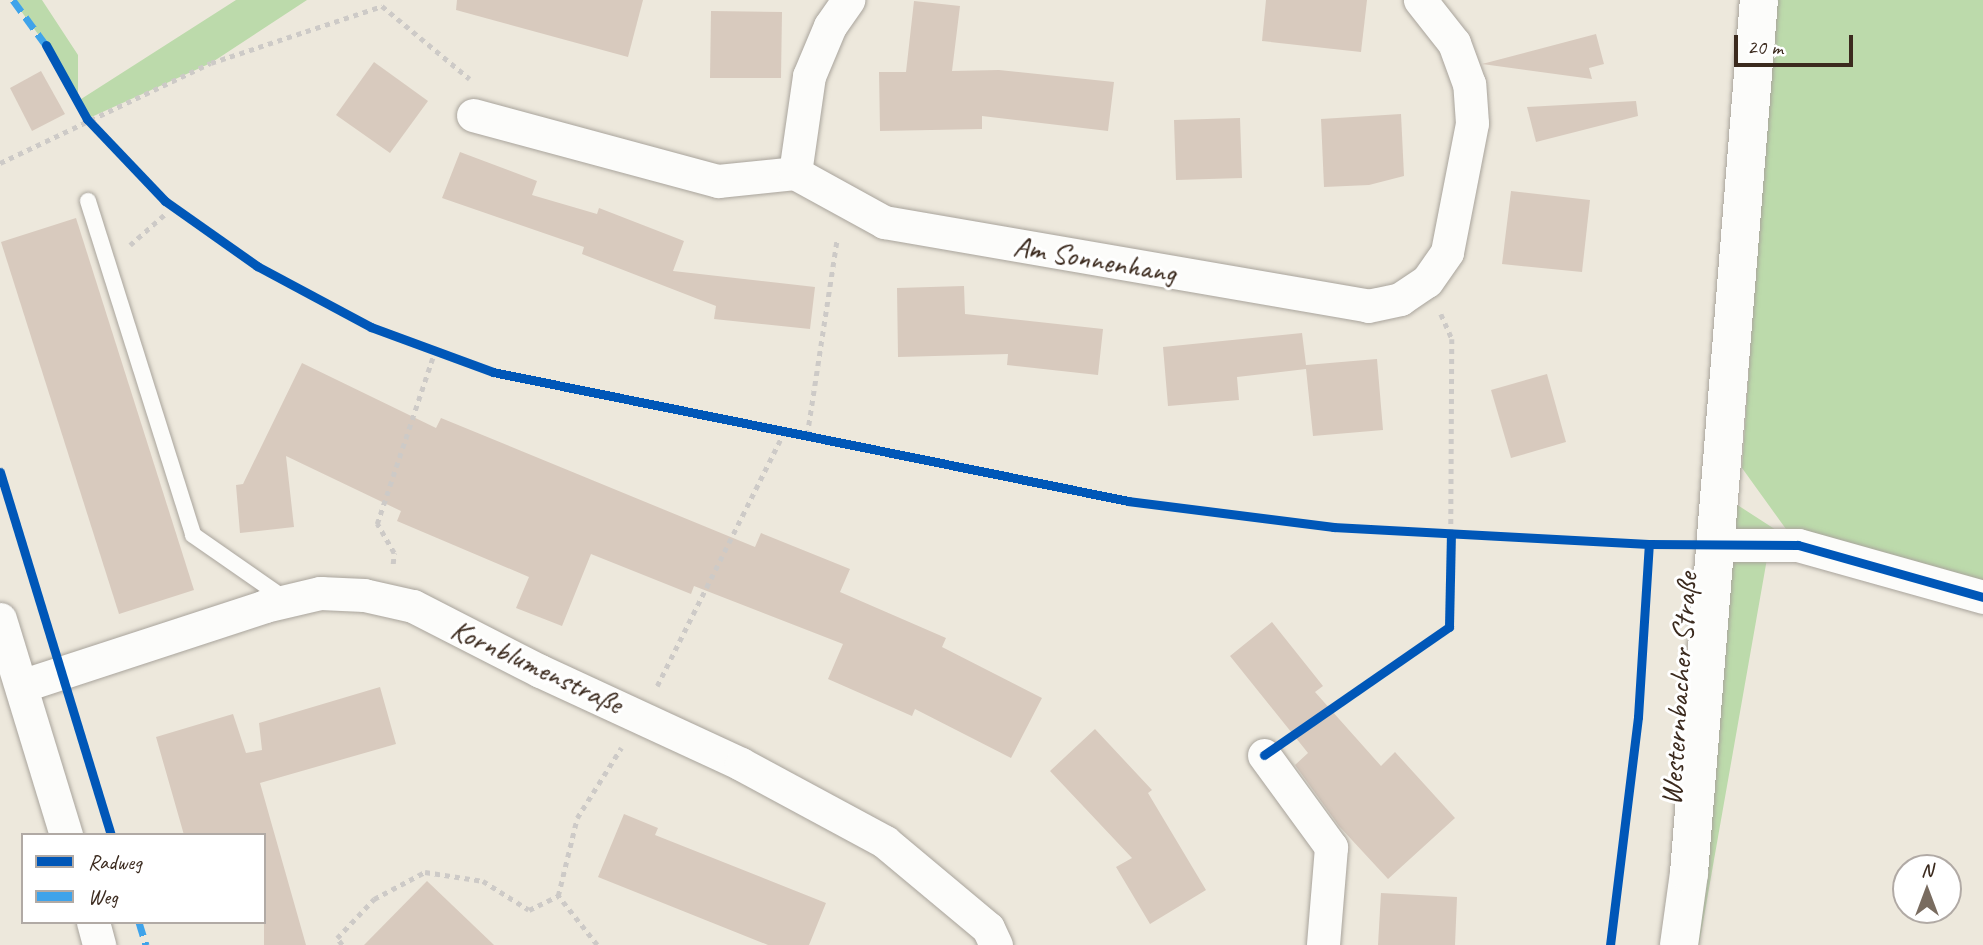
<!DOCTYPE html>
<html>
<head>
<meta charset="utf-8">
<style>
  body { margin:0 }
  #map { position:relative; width:1983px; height:945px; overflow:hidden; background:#ede8dc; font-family:Caveat,sans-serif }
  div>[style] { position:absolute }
  .green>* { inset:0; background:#bcdaab }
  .building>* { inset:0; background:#d8cabe }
  .path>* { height:4.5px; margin-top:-2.25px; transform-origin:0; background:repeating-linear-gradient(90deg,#cdcac7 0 5px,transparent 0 10px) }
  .roads { filter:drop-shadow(0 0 2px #a9a49c) drop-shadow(0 0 2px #a9a49c) }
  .service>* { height:16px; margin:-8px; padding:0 8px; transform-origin:8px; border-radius:8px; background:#fcfcfa }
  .minor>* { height:33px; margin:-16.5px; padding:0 16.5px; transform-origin:16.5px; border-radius:16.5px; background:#fcfcfa }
  .tertiary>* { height:38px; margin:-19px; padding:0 19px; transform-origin:19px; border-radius:19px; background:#fcfcfa }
  .quiet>* { height:7px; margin-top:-3.5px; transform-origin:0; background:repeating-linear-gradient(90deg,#3fa3ea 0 14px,transparent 0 21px) }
  .cycleway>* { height:9px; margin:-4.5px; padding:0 4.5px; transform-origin:4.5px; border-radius:4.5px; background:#0057b8 }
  span { translate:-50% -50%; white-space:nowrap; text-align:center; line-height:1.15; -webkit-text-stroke:6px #fff; paint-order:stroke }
  .street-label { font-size:30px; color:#3b2a1e }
  .legend { position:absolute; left:21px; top:833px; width:245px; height:91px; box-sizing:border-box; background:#fff; border:2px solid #b1aaa5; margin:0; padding:9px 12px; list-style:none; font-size:21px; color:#3b2a1e }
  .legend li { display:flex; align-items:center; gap:14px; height:35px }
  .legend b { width:35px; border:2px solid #b1aaa5 }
  .north { position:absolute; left:1892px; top:854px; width:70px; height:70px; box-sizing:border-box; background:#fff; border:2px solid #b1aaa5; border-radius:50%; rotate:0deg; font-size:19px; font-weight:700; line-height:28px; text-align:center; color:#3b2a1e }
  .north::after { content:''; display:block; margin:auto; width:24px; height:32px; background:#796c60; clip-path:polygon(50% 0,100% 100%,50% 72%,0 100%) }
  .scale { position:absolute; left:1734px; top:35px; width:119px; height:32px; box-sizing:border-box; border:4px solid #3b2a1e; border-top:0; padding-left:9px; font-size:21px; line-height:24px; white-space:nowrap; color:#3b2a1e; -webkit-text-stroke:5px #fff; paint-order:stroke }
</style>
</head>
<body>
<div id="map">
  <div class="green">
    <i style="clip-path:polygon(13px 0,42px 0,78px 55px,78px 101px,236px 0,307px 0,211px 63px,87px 119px,46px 45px)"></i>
    <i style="clip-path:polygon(1775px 0,1983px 0,1983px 597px,1768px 553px,1699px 945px,1679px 945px,1719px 493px,1796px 543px,1742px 468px)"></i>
  </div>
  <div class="building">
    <i style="clip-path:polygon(457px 0,643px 0,628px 57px,456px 10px)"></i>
    <i style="clip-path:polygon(1266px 0,1367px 0,1361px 52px,1262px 41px)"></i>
    <i style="clip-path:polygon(914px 1px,960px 6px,952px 71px,999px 70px,1114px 82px,1108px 131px,982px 116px,982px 129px,880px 131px,879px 72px,906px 72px)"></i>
    <i style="clip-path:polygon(711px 11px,782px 12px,781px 78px,710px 78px)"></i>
    <i style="clip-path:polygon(1596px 34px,1604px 64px,1589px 68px,1592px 79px,1482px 64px)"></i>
    <i style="clip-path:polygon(374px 62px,428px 101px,390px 153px,336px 115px)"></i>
    <i style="clip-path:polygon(41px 71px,65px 114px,32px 131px,10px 88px)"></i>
    <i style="clip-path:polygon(1636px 101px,1638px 116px,1536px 142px,1527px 107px)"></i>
    <i style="clip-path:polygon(1401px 114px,1404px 176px,1369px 185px,1324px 187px,1321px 119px)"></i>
    <i style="clip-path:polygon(1240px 118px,1242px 178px,1176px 180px,1174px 120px)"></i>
    <i style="clip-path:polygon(460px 152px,537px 181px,532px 195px,597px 214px,599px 208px,684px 241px,673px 271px,815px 287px,810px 329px,714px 319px,716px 306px,582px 254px,584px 247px,442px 198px)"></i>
    <i style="clip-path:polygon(1511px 191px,1590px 200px,1582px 272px,1502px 264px)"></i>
    <i style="clip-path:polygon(76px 218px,194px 590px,119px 614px,1px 242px)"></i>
    <i style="clip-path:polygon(964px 286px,965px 314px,1103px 329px,1098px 375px,1007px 365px,1008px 354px,898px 357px,897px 288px)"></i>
    <i style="clip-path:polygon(1302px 333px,1306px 365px,1377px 359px,1383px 430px,1313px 436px,1306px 369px,1237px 377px,1239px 400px,1168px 406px,1163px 347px)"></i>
    <i style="clip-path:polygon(302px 363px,436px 428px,441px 418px,755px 547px,761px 533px,850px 569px,840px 592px,946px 638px,942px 647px,1042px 698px,1011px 758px,915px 709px,912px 716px,828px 679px,843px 644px,694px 586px,691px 594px,591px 554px,562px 626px,516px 608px,529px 577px,397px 521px,401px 511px,286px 456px,294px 527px,240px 533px,236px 485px,243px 484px)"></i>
    <i style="clip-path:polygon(1547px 374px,1566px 442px,1511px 458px,1491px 390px)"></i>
    <i style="clip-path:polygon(1272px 622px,1323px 686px,1315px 692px,1381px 766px,1395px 752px,1455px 818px,1388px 879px,1339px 826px,1295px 765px,1308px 753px,1230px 656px)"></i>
    <i style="clip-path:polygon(380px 687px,396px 744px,260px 783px,306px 945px,264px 945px,264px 835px,184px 835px,156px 737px,233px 714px,246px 753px,262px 750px,259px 723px)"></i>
    <i style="clip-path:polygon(1095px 729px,1152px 790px,1148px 793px,1206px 890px,1150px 924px,1116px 867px,1132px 858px,1050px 771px)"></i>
    <i style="clip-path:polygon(624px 814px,658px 828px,655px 835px,826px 903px,809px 945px,768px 945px,598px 877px)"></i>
    <i style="clip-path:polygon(427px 881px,494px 945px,364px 945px)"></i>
    <i style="clip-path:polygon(1381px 893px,1457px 897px,1455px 945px,1378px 945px)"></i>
  </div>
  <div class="path">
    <i style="left:0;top:163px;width:233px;rotate:-25.4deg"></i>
    <i style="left:211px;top:63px;width:180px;rotate:-18.4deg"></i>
    <i style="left:382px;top:6px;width:114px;rotate:39.7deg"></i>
    <i style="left:130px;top:245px;width:47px;rotate:-41.5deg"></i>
    <i style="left:1441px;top:314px;width:27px;rotate:66deg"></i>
    <i style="left:1452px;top:339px;width:195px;rotate:90.3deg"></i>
    <i style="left:807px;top:435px;width:199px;rotate:-81.3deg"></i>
    <i style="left:393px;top:564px;width:11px;rotate:-85deg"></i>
    <i style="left:394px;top:553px;width:34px;rotate:-120deg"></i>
    <i style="left:377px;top:524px;width:182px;rotate:-71.5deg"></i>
    <i style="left:657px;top:686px;width:286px;rotate:-63.4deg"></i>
    <i style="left:342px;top:945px;width:9px;rotate:-126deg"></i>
    <i style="left:337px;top:938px;width:54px;rotate:-46.5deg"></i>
    <i style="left:374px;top:899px;width:58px;rotate:-27.9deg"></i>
    <i style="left:425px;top:872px;width:59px;rotate:8.8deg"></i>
    <i style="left:483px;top:881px;width:54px;rotate:32.2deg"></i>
    <i style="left:529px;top:910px;width:32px;rotate:-26deg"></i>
    <i style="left:597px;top:945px;width:63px;rotate:-128.5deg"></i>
    <i style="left:558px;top:896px;width:80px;rotate:-76.3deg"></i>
    <i style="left:577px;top:818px;width:83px;rotate:-57.8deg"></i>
  </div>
  <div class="roads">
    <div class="service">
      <i style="left:88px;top:201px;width:350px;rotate:72.5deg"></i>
      <i style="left:193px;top:535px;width:112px;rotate:34.8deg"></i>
    </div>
    <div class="minor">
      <i style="left:473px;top:115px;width:254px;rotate:15.1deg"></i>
      <i style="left:718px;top:181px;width:77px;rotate:-5.9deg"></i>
      <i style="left:795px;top:173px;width:102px;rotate:28.8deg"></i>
      <i style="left:884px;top:222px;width:491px;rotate:9.8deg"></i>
      <i style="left:1368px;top:306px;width:33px;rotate:-12deg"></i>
      <i style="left:1400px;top:299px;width:32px;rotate:-34deg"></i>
      <i style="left:1427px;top:281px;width:35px;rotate:-55deg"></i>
      <i style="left:1447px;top:252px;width:131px;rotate:-79deg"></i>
      <i style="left:1472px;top:123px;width:39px;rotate:-94deg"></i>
      <i style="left:1469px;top:84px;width:44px;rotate:-110.1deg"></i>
      <i style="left:1454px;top:43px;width:55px;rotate:-128.3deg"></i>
      <i style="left:795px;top:173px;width:98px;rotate:-81.8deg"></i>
      <i style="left:809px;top:76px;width:54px;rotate:-67.2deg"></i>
      <i style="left:830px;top:26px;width:32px;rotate:-55deg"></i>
      <i style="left:1715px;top:545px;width:83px"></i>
      <i style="left:1798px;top:545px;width:192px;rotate:15.7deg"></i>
      <i style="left:0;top:619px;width:226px;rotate:73deg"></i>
      <i style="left:24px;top:685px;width:254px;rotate:-18.1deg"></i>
      <i style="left:265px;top:606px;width:57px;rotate:-13.3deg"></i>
      <i style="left:320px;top:593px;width:44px;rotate:2.6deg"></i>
      <i style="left:364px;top:595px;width:50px;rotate:12.7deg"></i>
      <i style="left:413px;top:606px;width:143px;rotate:27.1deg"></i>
      <i style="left:540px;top:671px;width:221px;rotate:24.8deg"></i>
      <i style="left:741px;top:764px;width:164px;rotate:28.4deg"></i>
      <i style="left:885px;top:842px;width:134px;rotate:39.9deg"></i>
      <i style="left:988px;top:928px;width:19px;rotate:65deg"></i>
      <i style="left:1264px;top:755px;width:114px;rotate:53.9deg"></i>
      <i style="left:1331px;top:847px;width:98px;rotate:94.7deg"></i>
      <i style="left:93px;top:922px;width:24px;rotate:75deg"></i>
    </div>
    <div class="tertiary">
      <i style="left:1679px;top:945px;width:73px;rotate:-82.1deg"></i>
      <i style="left:1689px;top:873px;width:876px;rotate:-85.42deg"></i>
    </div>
  </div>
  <div class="quiet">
    <i style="left:13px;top:0;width:59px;rotate:53.9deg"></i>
    <i style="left:139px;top:922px;width:24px;rotate:73deg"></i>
  </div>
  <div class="cycleway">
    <i style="left:46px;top:45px;width:85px;rotate:61deg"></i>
    <i style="left:87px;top:119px;width:113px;rotate:46.4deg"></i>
    <i style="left:165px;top:201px;width:113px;rotate:35.2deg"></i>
    <i style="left:257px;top:266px;width:129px;rotate:28.2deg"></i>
    <i style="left:371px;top:327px;width:130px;rotate:20.2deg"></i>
    <i style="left:493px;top:372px;width:648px;rotate:11.48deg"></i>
    <i style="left:1128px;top:501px;width:207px;rotate:7.2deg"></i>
    <i style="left:1333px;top:527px;width:316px;rotate:3.1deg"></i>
    <i style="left:1649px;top:544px;width:149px;rotate:0.4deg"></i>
    <i style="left:1798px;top:545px;width:192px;rotate:15.7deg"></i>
    <i style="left:0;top:472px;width:380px;rotate:73deg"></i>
    <i style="left:1264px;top:755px;width:225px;rotate:-34.7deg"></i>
    <i style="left:1449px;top:627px;width:93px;rotate:-88.8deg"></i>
    <i style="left:1610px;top:945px;width:230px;rotate:-83deg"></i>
    <i style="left:1638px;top:717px;width:173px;rotate:-86.4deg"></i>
  </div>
  <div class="street-label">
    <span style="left:1095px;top:259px;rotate:10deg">Am Sonnenhang</span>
    <span style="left:537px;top:666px;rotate:25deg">Kornblumenstraße</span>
    <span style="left:1679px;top:689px;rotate:-86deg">Westernbacher Straße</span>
  </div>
  <ul class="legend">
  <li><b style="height:9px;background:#0057b8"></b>Radweg</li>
  <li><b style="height:9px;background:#3fa3ea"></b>Weg</li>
  </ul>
  <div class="north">N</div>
  <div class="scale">20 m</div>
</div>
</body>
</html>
